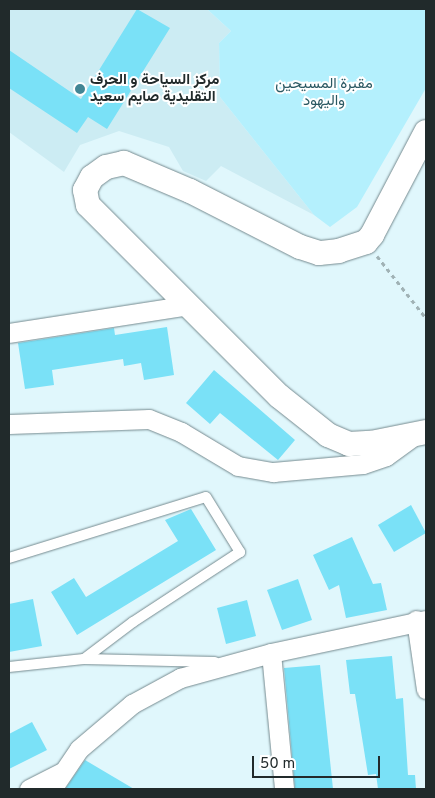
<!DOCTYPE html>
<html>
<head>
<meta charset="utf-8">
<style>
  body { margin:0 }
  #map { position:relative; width:435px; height:798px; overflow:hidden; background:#e0f7fc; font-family:Overpass,Vazirmatn,sans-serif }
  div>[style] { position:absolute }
  .built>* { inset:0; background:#ccecf3 }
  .green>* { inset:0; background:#b4f0fd }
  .building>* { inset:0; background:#7ae1f7 }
  .path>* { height:3px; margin-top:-1.5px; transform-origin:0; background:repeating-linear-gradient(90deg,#a0b2b5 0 4px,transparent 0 8px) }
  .roads { filter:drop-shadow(0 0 1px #758a8f) drop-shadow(0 0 1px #758a8f) }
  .service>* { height:10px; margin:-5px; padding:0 5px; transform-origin:5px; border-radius:5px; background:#fff }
  .minor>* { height:19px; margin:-9.5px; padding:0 9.5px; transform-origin:9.5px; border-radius:9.5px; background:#fff }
  .tertiary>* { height:24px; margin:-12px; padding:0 12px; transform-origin:12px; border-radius:12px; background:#fff }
  .dots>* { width:14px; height:14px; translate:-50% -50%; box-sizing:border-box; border:2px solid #fff; border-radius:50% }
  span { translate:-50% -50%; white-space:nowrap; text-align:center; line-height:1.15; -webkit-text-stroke:4px #fff; paint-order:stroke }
  .poi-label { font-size:15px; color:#212a2b; font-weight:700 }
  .left { translate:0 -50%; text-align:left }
  .park-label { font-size:15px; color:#2b5963 }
  .frame { position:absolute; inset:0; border:10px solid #212a2b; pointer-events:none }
  .scale { position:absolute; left:252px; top:756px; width:128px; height:22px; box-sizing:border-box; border:2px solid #212a2b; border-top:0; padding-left:6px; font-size:15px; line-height:18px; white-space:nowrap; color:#212a2b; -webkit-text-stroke:4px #fff; paint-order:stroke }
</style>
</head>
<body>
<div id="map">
  <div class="built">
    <i style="clip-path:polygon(9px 9px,207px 9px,231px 31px,219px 43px,220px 97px,314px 215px,221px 166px,206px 181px,183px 171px,169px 147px,119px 131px,80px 145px,64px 172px,9px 132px)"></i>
  </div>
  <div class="green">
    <i style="clip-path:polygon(207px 9px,426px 9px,426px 88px,357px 207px,330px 227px,314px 215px,220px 97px,219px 43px,231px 31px)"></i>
  </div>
  <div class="building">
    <i style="clip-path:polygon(137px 9px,170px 28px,107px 129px,88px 117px,77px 133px,9px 88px,9px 50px,81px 99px)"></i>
    <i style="clip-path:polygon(167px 327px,174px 375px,144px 380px,141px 363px,124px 366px,123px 359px,52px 370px,54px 385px,25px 389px,18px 343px,114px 328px,115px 335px)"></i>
    <i style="clip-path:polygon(214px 370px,295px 440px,278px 460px,220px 413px,210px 424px,186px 403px)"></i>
    <i style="clip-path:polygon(411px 505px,426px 533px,394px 552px,378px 525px)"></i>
    <i style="clip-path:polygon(191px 509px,216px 550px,77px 635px,51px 592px,74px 578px,86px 597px,178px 541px,165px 520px)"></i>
    <i style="clip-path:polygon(352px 537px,373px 584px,381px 583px,387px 610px,346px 618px,339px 585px,329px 590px,313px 555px)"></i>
    <i style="clip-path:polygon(298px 579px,312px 620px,282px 630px,267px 590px)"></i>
    <i style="clip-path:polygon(33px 599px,42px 646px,9px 652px,9px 604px)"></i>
    <i style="clip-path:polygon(247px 600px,256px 636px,226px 644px,217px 608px)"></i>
    <i style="clip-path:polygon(392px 656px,396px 699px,403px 698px,408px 775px,415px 775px,416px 789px,378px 789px,376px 774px,368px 775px,355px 694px,350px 694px,346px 660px)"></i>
    <i style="clip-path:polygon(320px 665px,333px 789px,295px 789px,284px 668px)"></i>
    <i style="clip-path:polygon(32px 722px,47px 750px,9px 769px,9px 734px)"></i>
    <i style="clip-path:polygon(85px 760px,134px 789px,65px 789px)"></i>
  </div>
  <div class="path">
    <i style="left:377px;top:256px;width:79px;rotate:51.7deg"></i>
  </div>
  <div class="roads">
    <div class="service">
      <i style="left:9px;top:558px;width:206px;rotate:-17.2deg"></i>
      <i style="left:206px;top:497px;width:65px;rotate:58.3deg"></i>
      <i style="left:240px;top:552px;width:128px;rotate:146.8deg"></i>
      <i style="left:133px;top:622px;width:61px;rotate:142.9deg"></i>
      <i style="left:9px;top:667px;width:75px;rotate:-6.1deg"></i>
      <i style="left:84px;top:659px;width:131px;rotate:1.3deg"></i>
    </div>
    <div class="minor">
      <i style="left:9px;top:333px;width:182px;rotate:-8.8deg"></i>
      <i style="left:9px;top:424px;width:140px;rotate:-2deg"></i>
      <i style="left:149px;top:419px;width:35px;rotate:22deg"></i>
      <i style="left:181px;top:432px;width:66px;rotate:30.8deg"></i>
      <i style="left:238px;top:466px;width:36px;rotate:10deg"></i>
      <i style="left:273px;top:472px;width:90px;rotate:-5.1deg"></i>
      <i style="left:363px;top:464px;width:24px;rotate:-19deg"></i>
      <i style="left:386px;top:456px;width:34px;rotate:-36deg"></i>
      <i style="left:416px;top:620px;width:70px;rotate:81.8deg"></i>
      <i style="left:271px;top:653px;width:137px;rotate:84.5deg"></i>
      <i style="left:29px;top:789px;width:37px;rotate:-27deg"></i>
      <i style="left:52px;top:789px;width:48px;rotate:-56deg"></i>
      <i style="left:79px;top:749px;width:70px;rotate:-40.3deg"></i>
      <i style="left:132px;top:704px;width:55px;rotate:-28.4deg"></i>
      <i style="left:180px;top:678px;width:94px;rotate:-15.4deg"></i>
      <i style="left:271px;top:653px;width:158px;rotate:-12deg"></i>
    </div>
    <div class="tertiary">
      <i style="left:426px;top:132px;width:116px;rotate:117.7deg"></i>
      <i style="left:372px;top:235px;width:9px;rotate:131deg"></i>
      <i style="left:366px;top:242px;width:28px;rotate:162deg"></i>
      <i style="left:339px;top:251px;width:20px;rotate:174deg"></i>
      <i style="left:319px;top:253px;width:20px;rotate:-162deg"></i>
      <i style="left:300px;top:247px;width:123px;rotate:-153deg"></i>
      <i style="left:190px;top:191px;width:72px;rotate:-157deg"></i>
      <i style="left:124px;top:163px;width:18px;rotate:167deg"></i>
      <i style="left:106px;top:167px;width:17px;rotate:144deg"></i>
      <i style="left:92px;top:177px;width:15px;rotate:118deg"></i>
      <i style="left:85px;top:190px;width:15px;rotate:79deg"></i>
      <i style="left:88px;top:205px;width:270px;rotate:45deg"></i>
      <i style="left:279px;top:396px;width:63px;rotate:38.5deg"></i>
      <i style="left:328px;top:435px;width:23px;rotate:23deg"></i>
      <i style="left:349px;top:444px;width:22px;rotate:-3deg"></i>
      <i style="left:371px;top:443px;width:56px;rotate:-11.3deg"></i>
    </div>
  </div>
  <div class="dots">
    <i style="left:80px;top:89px;background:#428695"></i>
  </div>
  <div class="poi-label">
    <span class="left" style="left:90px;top:89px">مركز السياحة و الحرف<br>التقليدية صايم سعيد</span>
  </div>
  <div class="park-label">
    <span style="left:324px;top:93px">مقبرة المسيحين<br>واليهود</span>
  </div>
  <div class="frame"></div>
  <div class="scale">50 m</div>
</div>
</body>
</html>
